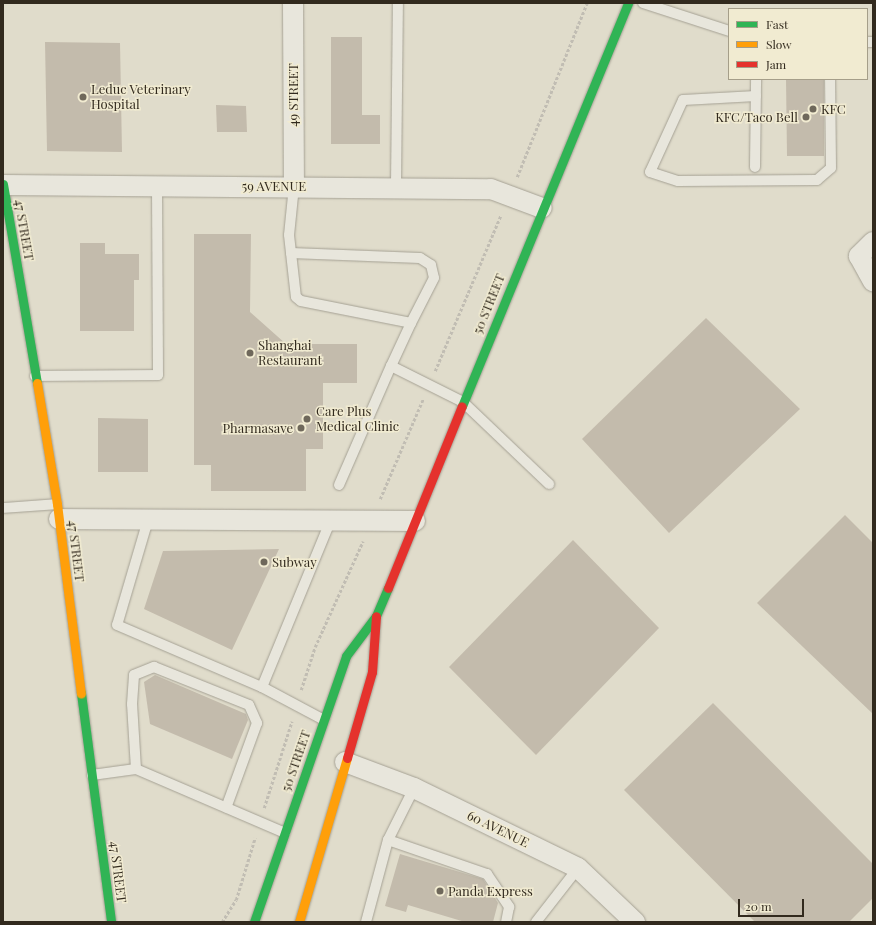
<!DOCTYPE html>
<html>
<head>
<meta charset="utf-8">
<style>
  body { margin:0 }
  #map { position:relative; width:876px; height:925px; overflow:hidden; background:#e0dccb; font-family:"Playfair Display",serif }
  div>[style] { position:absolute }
  .building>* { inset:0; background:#c3bbac }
  .path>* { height:2.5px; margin-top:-1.25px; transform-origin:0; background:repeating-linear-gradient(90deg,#c1bdb3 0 3px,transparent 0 5px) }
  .roads { filter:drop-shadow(0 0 1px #a5a194) drop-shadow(0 0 1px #a5a194) }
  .lane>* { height:10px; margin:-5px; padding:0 5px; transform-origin:5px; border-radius:5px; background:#e8e6dc }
  .street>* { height:20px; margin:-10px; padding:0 10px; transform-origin:10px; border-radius:10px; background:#e8e6dc }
  .fast>* { height:9px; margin:-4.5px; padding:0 4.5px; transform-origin:4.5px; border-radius:4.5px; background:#30b455 }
  .slow>* { height:9px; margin:-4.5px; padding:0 4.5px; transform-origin:4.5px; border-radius:4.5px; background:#ff9f0a }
  .jam>* { height:9px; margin:-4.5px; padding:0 4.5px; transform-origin:4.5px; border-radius:4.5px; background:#e5322d }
  .dots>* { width:11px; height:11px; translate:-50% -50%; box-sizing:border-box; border:2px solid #f1ebd1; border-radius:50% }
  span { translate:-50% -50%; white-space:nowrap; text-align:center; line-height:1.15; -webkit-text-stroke:3px #f1ebd1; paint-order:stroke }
  .poi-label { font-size:13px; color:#322a1e }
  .left { translate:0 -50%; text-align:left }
  .right { translate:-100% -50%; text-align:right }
  .street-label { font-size:13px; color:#322a1e }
  .frame { position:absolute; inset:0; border:4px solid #322a1e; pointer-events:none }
  .legend { position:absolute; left:728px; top:8px; width:140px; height:72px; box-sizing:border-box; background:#f1ebd1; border:1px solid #a59e89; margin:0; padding:5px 7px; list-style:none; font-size:12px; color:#322a1e }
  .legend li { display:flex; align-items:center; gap:8px; height:20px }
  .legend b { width:20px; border:1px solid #a59e89 }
  .scale { position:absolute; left:738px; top:899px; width:66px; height:18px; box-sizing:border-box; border:2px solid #322a1e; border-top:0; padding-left:5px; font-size:12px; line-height:14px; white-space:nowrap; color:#322a1e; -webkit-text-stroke:3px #f1ebd1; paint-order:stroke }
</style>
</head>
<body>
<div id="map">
  <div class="building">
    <i style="clip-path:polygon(331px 37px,362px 37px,362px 115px,380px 115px,380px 144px,331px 144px)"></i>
    <i style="clip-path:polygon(45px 42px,120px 43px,122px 152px,47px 151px)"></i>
    <i style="clip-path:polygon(786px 79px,824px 79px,824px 156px,787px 156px)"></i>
    <i style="clip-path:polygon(216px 105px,246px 106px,247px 132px,217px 132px)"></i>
    <i style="clip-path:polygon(194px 234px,251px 234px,250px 312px,286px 344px,357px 344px,357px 383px,323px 383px,323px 449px,306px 449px,306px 491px,211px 491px,211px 465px,194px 465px)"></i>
    <i style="clip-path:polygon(80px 243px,105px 243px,105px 254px,139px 254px,139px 280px,134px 280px,134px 331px,80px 331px)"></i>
    <i style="clip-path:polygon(706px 318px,800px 409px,669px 533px,582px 439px)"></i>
    <i style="clip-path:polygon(98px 418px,148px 419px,148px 472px,98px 472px)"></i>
    <i style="clip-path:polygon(845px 515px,873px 543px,873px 714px,757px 603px)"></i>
    <i style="clip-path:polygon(573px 540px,659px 628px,536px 755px,449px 667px)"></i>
    <i style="clip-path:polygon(279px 549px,232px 650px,144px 609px,163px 551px)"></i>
    <i style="clip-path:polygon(155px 675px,246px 714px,248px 720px,232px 759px,150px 724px,144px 682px)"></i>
    <i style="clip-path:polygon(713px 703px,873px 864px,873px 898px,849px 922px,755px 922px,624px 790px)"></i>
    <i style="clip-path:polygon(400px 854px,483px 879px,498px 903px,493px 922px,465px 922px,408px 905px,406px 912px,385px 906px)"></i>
  </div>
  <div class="path">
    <i style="left:517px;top:177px;width:188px;rotate:-68.1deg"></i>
    <i style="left:435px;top:371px;width:169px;rotate:-67.1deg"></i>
    <i style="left:380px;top:499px;width:109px;rotate:-66.7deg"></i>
    <i style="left:301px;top:690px;width:45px;rotate:-72deg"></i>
    <i style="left:315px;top:647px;width:116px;rotate:-65.6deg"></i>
    <i style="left:264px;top:808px;width:91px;rotate:-72.2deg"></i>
    <i style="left:222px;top:922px;width:26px;rotate:-58deg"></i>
    <i style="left:236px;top:900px;width:65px;rotate:-73deg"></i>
  </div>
  <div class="roads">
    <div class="lane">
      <i style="left:643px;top:3px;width:90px;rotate:18deg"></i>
      <i style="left:867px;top:42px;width:6px"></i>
      <i style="left:756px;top:96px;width:73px;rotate:176.9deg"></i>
      <i style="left:683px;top:100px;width:79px;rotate:114.6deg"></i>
      <i style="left:650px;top:172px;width:29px;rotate:18deg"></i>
      <i style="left:678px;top:181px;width:139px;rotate:-0.4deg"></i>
      <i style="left:817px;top:180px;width:18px;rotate:-41deg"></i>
      <i style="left:831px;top:168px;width:89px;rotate:-90.6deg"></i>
      <i style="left:755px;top:167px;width:88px;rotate:-89.3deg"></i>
      <i style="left:294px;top:186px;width:49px;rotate:95.8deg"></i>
      <i style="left:289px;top:235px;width:62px;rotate:83.6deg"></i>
      <i style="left:296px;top:297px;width:6px;rotate:39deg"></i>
      <i style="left:301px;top:301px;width:112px;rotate:11.3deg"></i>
      <i style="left:411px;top:323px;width:47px;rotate:114.9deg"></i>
      <i style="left:391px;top:366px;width:80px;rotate:26.6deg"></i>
      <i style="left:463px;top:402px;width:119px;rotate:43.6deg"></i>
      <i style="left:396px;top:186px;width:183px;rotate:-89.4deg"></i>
      <i style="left:291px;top:253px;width:129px;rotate:2.2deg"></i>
      <i style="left:420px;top:258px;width:13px;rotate:32deg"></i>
      <i style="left:431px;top:265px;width:13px;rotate:77deg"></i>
      <i style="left:434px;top:278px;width:51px;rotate:117.1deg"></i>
      <i style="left:35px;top:376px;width:123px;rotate:-0.5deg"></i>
      <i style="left:158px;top:375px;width:189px;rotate:-90.3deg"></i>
      <i style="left:339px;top:485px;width:130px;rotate:-66.4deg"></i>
      <i style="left:3px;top:508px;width:54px;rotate:-4.2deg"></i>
      <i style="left:148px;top:520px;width:109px;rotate:106.4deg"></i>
      <i style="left:117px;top:625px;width:158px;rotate:23.2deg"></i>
      <i style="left:262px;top:687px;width:70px;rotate:28deg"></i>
      <i style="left:262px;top:687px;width:181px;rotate:-67.6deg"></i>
      <i style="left:136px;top:769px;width:65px;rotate:-93.5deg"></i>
      <i style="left:132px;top:704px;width:29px;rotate:-86deg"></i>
      <i style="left:134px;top:675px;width:22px;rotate:-22deg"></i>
      <i style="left:154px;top:667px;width:102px;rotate:21.8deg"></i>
      <i style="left:249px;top:705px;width:20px;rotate:66deg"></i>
      <i style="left:257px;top:723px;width:90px;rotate:110deg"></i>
      <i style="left:92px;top:775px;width:44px;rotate:-7.8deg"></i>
      <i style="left:136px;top:769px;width:162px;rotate:23.2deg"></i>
      <i style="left:388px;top:840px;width:105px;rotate:19deg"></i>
      <i style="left:487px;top:874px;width:40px;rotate:56deg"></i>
      <i style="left:509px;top:907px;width:15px;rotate:101deg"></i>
      <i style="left:366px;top:922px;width:85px;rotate:-75deg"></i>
      <i style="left:388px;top:840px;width:58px;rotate:-63.4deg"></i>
      <i style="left:536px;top:922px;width:68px;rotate:-52.1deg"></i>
    </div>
    <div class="street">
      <i style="left:293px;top:3px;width:183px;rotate:89.7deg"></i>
      <i style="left:3px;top:185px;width:488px;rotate:0.5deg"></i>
      <i style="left:491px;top:189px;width:54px;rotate:20.4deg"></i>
      <i style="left:873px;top:242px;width:20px;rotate:135deg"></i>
      <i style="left:859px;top:256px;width:29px;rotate:61deg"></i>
      <i style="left:59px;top:519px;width:356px;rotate:0.3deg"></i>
      <i style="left:345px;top:762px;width:74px;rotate:20.6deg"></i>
      <i style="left:414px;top:788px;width:182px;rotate:26deg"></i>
      <i style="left:578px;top:868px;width:79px;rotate:43.5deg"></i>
    </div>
    <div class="fast">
      <i style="left:3px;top:184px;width:202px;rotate:80.3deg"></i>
      <i style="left:462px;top:406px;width:436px;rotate:-67.6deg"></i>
      <i style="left:81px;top:693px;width:231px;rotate:82.5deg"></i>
      <i style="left:254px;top:922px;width:281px;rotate:-70.9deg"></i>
      <i style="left:346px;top:656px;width:50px;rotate:-53.1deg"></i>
      <i style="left:376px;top:616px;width:30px;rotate:-67deg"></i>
    </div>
    <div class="slow">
      <i style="left:37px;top:383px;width:123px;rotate:80.6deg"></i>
      <i style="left:57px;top:504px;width:191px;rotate:82.8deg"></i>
      <i style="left:299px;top:922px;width:171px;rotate:-73.7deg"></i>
    </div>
    <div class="jam">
      <i style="left:388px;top:588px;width:196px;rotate:-67.9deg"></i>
      <i style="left:347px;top:758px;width:90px;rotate:-73.8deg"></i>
      <i style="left:372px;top:672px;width:56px;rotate:-85.9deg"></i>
    </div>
  </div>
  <div class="dots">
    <i style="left:83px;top:97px;background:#6f685b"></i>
    <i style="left:813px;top:109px;background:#6f685b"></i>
    <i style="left:806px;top:117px;background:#6f685b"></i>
    <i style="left:250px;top:353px;background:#6f685b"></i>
    <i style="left:307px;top:419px;background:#6f685b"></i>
    <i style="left:301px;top:428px;background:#6f685b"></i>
    <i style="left:264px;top:562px;background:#6f685b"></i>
    <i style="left:440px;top:891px;background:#6f685b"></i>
  </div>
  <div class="poi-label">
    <span class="left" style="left:91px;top:97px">Leduc Veterinary<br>Hospital</span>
    <span class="left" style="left:821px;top:109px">KFC</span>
    <span class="right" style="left:798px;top:117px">KFC/Taco Bell</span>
    <span class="left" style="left:258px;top:353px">Shanghai<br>Restaurant</span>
    <span class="left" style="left:316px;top:419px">Care Plus<br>Medical Clinic</span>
    <span class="right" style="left:293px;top:428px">Pharmasave</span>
    <span class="left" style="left:272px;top:562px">Subway</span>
    <span class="left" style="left:448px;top:891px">Panda Express</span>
  </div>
  <div class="street-label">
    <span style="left:293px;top:95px;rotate:-90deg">49 STREET</span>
    <span style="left:274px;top:186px">59 AVENUE</span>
    <span style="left:24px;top:230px;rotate:80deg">47 STREET</span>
    <span style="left:489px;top:304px;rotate:-68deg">50 STREET</span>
    <span style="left:76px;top:551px;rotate:83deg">47 STREET</span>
    <span style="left:296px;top:761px;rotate:-71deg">50 STREET</span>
    <span style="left:498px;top:829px;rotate:26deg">60 AVENUE</span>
    <span style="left:118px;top:872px;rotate:83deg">47 STREET</span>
  </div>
  <div class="frame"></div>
  <ul class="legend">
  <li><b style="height:5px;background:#30b455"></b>Fast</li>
  <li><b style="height:5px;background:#ff9f0a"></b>Slow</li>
  <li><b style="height:5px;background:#e5322d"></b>Jam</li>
  </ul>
  <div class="scale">20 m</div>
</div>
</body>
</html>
